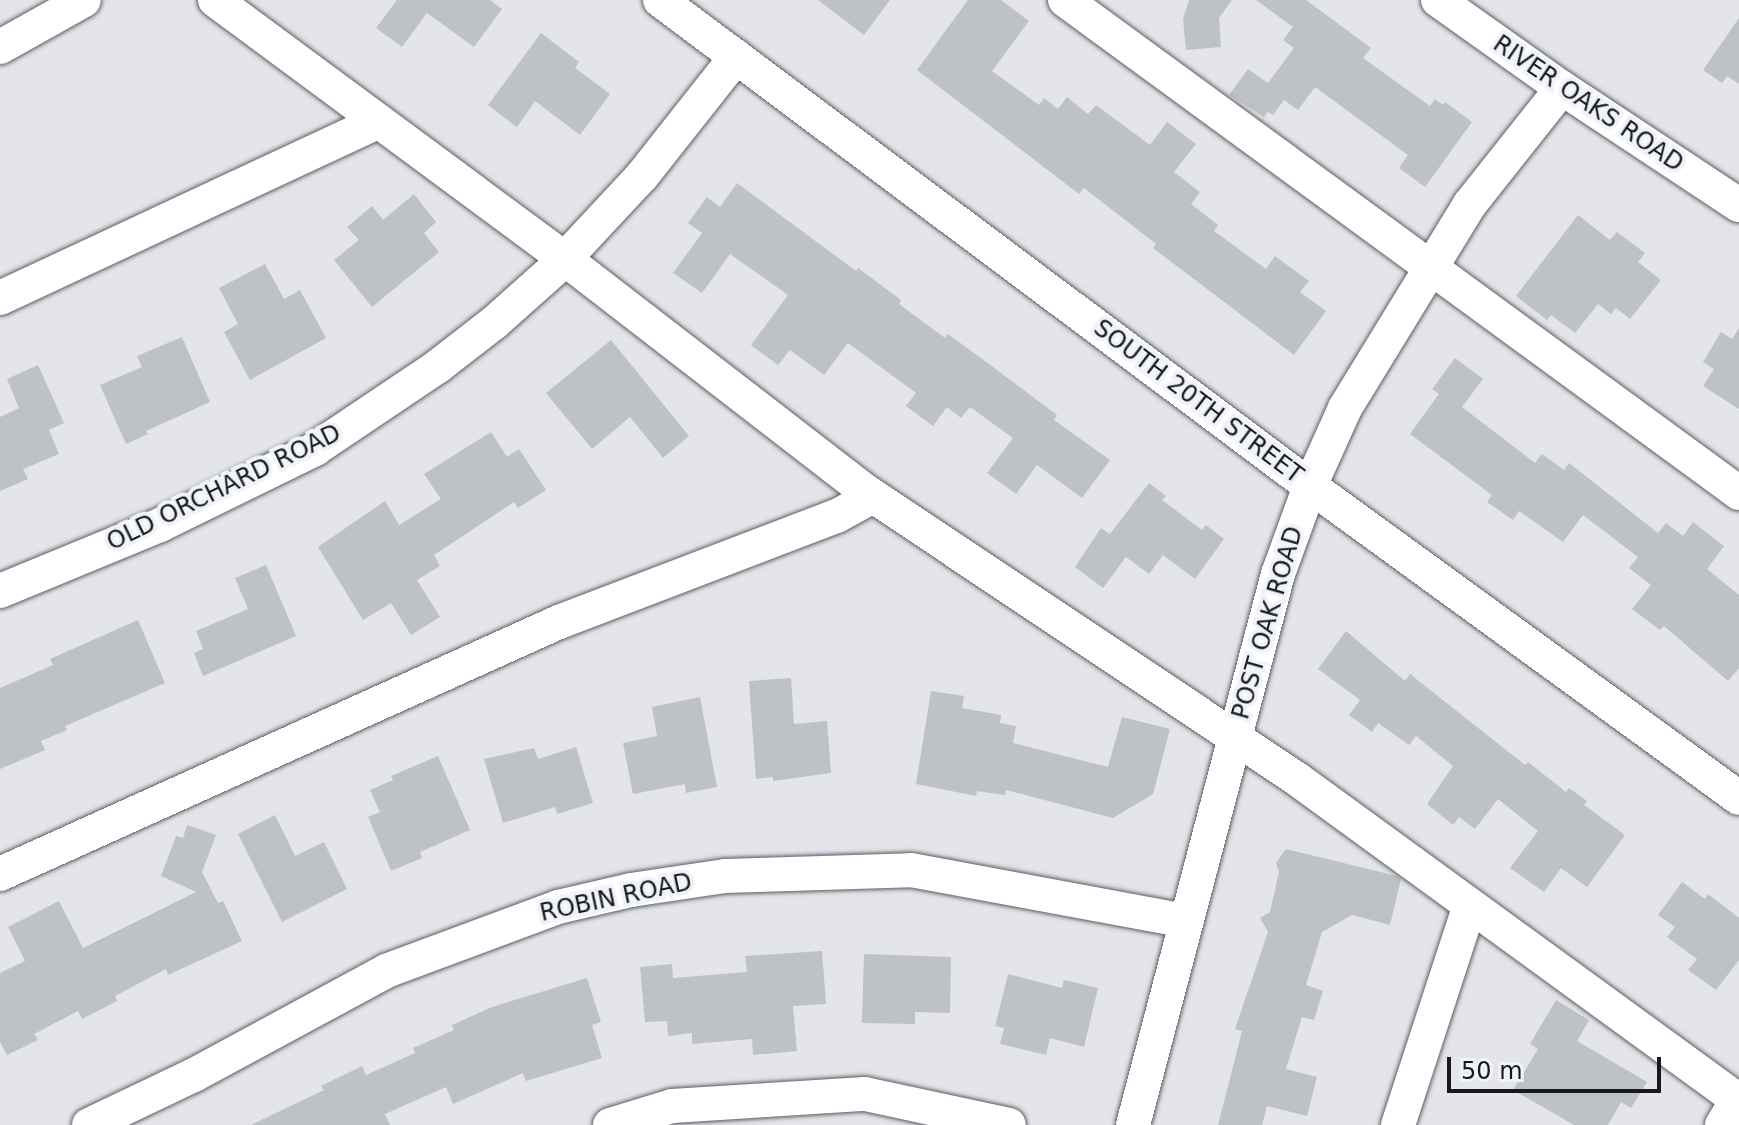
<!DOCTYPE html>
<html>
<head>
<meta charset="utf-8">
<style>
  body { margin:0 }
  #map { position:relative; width:1739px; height:1125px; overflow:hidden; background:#e3e5eb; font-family:"DejaVu Sans",sans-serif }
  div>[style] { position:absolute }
  .building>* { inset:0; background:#bec1c6 }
  .roads { filter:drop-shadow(0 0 2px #5c5e63) drop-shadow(0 0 2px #5c5e63) }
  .minor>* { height:34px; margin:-17px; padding:0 17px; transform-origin:17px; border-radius:17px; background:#fff }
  span { translate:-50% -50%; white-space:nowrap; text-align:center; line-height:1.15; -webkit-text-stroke:8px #f0f3f9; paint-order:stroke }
  .street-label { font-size:24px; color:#18191b }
  .scale { position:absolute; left:1447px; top:1057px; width:214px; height:36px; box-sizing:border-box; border:4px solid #18191b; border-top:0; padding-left:10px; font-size:24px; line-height:28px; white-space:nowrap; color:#18191b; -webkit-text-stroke:6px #f0f3f9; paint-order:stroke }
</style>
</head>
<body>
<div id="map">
  <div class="building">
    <i style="clip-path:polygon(397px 0,490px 0,502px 9px,474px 47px,427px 13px,402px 47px,376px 28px)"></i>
    <i style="clip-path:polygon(818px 0,890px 0,864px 35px)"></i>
    <i style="clip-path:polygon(968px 0,1001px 0,1029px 21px,992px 71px,1039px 105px,1044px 98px,1058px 109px,1067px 97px,1088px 114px,1096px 105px,1150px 145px,1167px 122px,1196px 144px,1174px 172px,1200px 192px,1191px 204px,1218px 225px,1214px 231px,1266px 269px,1275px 256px,1309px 281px,1300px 292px,1326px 311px,1294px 355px,1153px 248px,1156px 244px,1084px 188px,1079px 194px,917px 70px)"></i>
    <i style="clip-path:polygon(1189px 0,1232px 0,1219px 18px,1221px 47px,1186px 50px,1183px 19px)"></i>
    <i style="clip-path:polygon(1256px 0,1306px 0,1371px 48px,1363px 58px,1430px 106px,1435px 99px,1443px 105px,1445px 102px,1472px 122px,1425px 187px,1399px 168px,1408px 155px,1315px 87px,1298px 110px,1284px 100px,1273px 115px,1268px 112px,1264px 117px,1229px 95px,1248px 69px,1268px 83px,1294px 48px,1283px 40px,1293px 27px)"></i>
    <i style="clip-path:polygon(1739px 18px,1739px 84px,1727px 76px,1722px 83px,1703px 70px)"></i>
    <i style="clip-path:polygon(541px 33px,579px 62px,575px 68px,610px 94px,580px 135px,535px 101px,517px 127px,488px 105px)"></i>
    <i style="clip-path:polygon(737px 183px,856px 271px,858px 268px,901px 300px,899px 304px,945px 338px,948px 334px,985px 361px,1057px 415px,1054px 420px,1110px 460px,1082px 498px,1037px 465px,1016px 494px,987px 473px,1013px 438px,970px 407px,961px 418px,947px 407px,933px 426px,906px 406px,916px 393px,848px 343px,824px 375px,790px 350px,778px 365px,751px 345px,788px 295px,730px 254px,702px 293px,673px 273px,702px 233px,688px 223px,707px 197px,720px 207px)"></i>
    <i style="clip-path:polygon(414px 194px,436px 222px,424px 233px,439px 252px,372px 307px,334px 260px,359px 240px,347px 227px,372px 206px,383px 220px)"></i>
    <i style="clip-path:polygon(1578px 215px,1610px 240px,1617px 232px,1645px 253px,1638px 262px,1661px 280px,1630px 319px,1616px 308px,1611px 314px,1598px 304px,1575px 333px,1551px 315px,1547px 320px,1516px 296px)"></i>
    <i style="clip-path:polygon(265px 264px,284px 299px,300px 290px,326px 338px,250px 380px,224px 332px,238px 324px,219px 288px)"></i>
    <i style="clip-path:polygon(1739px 328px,1739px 409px,1703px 386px,1714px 369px,1703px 362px,1721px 332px,1732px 339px)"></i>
    <i style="clip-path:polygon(182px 337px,210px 402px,146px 431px,148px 434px,126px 444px,100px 385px,142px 367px,137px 356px)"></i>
    <i style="clip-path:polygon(611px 340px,689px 436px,663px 458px,630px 417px,592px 449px,546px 393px)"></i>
    <i style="clip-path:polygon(1455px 358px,1483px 379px,1462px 407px,1535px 463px,1542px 454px,1564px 470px,1569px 463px,1658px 533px,1666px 523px,1683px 536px,1693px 522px,1724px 546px,1707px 569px,1739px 595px,1739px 668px,1728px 681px,1664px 626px,1660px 630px,1632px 609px,1651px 585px,1629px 568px,1638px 557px,1583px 515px,1563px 542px,1519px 511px,1513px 520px,1487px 502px,1492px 495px,1410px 434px,1439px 394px,1432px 389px)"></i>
    <i style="clip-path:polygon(38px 365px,64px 423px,49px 430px,59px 454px,23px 469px,28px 479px,0 491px,0 417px,19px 408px,7px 379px)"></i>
    <i style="clip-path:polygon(491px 432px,507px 457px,519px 449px,546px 490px,518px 508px,514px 502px,434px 555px,440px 566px,417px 580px,440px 617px,411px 635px,391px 603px,363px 620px,318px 547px,385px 501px,399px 525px,441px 499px,424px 474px)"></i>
    <i style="clip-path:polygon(1149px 483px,1166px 496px,1162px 500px,1202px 530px,1206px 525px,1224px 539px,1195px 579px,1163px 555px,1149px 574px,1126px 557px,1103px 588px,1075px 567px,1101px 528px,1110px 534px)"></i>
    <i style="clip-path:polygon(266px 565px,296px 636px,203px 676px,194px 653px,203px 649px,196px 631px,248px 609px,235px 578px)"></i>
    <i style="clip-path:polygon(138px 620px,165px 683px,65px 726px,67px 730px,41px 741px,45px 750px,0 769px,0 688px,53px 665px,50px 659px)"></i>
    <i style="clip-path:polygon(1346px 631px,1405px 681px,1410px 674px,1525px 765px,1528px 762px,1566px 792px,1569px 788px,1587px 801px,1584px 805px,1625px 835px,1587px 887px,1561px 868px,1544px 892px,1510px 868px,1538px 831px,1498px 799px,1475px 829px,1459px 817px,1453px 825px,1427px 804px,1453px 766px,1416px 736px,1409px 745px,1378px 723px,1372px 732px,1349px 715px,1360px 700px,1318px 669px)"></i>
    <i style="clip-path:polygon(791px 678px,794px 724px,827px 721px,831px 773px,773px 781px,773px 777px,756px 779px,749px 681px)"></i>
    <i style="clip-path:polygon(931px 691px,964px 696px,962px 708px,1001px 715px,1000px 723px,1016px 726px,1013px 743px,1108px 767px,1122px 717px,1170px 729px,1153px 794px,1113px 818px,1006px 790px,1005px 795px,977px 791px,976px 796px,916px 784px)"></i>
    <i style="clip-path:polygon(700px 697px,717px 787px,686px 793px,685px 784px,633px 794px,623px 743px,657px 736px,652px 707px)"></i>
    <i style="clip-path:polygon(576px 747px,593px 803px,557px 814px,555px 807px,503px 823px,484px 759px,534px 748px,538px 759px)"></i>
    <i style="clip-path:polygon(438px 756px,470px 830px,420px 852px,422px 858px,391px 871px,368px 817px,380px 812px,370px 790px,393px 780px,391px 776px)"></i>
    <i style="clip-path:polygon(275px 815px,295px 856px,324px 842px,347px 889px,282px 922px,238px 834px)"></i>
    <i style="clip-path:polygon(187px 825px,216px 835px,202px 872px,218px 903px,223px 901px,242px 941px,168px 975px,166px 969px,115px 996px,117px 1001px,82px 1019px,78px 1011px,34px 1034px,38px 1040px,7px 1055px,0 1042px,0 973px,25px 961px,8px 927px,59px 901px,83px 948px,196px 892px,161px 876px,176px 836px,183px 838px)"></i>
    <i style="clip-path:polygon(1286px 849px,1397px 876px,1401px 879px,1390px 925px,1352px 915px,1322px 932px,1306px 985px,1323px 991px,1314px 1020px,1302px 1017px,1286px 1069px,1317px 1077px,1307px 1116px,1267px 1106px,1262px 1125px,1218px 1125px,1242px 1031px,1235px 1029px,1268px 932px,1260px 918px,1270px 912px,1279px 872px,1276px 863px)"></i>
    <i style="clip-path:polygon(1682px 882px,1705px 899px,1708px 894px,1739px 918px,1739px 960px,1716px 990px,1688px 970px,1697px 959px,1667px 937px,1675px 927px,1658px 915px)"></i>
    <i style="clip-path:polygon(822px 951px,826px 1004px,793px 1006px,797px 1051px,753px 1055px,752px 1039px,692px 1044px,692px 1033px,668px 1036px,667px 1021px,645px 1022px,640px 967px,672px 964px,673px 978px,747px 972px,745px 956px)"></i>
    <i style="clip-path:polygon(864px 954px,951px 957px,950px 1013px,915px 1012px,915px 1024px,862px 1023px)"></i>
    <i style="clip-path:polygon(1008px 974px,1062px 988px,1064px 980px,1098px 988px,1084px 1047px,1050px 1038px,1046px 1055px,1000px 1044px,1004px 1028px,995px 1026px)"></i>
    <i style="clip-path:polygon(587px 978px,601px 1022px,592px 1025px,602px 1058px,526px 1081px,523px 1073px,453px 1104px,446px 1087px,385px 1114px,390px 1125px,251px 1125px,324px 1090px,321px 1086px,362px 1066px,366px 1075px,415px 1053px,413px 1048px,454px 1030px,452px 1025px,492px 1007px)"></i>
    <i style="clip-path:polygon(1556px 1000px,1589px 1020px,1577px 1041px,1647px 1082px,1631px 1108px,1621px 1102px,1608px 1125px,1574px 1125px,1513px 1090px,1538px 1049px,1530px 1044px)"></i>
  </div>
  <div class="roads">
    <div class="minor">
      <i style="left:215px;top:0;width:435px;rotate:36.5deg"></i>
      <i style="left:565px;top:259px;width:378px;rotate:37.7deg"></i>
      <i style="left:864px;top:490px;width:521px;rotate:33.72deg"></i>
      <i style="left:1297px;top:779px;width:547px;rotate:36.07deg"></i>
      <i style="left:660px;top:0;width:812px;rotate:36.79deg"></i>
      <i style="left:1310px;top:486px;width:530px;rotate:36.03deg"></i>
      <i style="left:1065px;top:0;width:835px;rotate:36.18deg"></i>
      <i style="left:1438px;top:0;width:152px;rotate:35.4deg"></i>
      <i style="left:1562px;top:88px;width:212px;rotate:33.5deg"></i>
      <i style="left:0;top:47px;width:96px;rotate:-29.2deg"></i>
      <i style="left:0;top:298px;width:418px;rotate:-25deg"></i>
      <i style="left:0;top:591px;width:173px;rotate:-22.4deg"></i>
      <i style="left:160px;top:525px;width:173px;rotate:-26.1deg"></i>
      <i style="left:315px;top:449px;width:147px;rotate:-33.9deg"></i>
      <i style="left:437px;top:367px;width:73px;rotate:-37.8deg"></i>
      <i style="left:495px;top:322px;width:86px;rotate:-41.7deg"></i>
      <i style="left:559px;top:265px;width:122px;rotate:-47deg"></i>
      <i style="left:642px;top:176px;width:152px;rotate:-51.7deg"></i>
      <i style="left:0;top:874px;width:613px;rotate:-24.27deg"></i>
      <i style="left:559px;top:622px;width:298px;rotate:-20.9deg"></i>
      <i style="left:837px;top:516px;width:41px;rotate:-29.1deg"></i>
      <i style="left:89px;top:1125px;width:116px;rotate:-25.5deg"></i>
      <i style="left:194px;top:1075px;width:218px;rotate:-28.4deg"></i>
      <i style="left:386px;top:971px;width:184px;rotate:-20.4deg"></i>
      <i style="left:558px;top:907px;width:75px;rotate:-13.1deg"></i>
      <i style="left:631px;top:890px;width:95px;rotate:-8.5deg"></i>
      <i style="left:725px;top:876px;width:186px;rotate:-1.8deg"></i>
      <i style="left:911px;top:870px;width:279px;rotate:10.5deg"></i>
      <i style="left:610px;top:1125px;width:65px;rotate:-17deg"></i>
      <i style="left:672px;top:1106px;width:193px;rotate:-3.6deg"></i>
      <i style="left:865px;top:1094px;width:147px;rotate:12.1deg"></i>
      <i style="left:1133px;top:1125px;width:570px;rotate:-75.26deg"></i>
      <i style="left:1278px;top:574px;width:94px;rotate:-70deg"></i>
      <i style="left:1310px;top:486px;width:85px;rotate:-65.8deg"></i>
      <i style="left:1345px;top:408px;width:239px;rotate:-58.5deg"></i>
      <i style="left:1470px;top:204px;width:148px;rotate:-51.6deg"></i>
      <i style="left:1398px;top:1125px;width:231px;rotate:-71.9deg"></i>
      <i style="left:1722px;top:1125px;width:33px;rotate:-59deg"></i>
    </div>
  </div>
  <div class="street-label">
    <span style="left:1588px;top:104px;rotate:34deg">RIVER OAKS ROAD</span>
    <span style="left:1198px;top:402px;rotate:37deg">SOUTH 20TH STREET</span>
    <span style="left:224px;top:488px;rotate:-26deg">OLD ORCHARD ROAD</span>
    <span style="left:1268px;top:623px;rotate:-74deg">POST OAK ROAD</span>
    <span style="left:616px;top:898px;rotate:-12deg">ROBIN ROAD</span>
  </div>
  <div class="scale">50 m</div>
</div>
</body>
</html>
